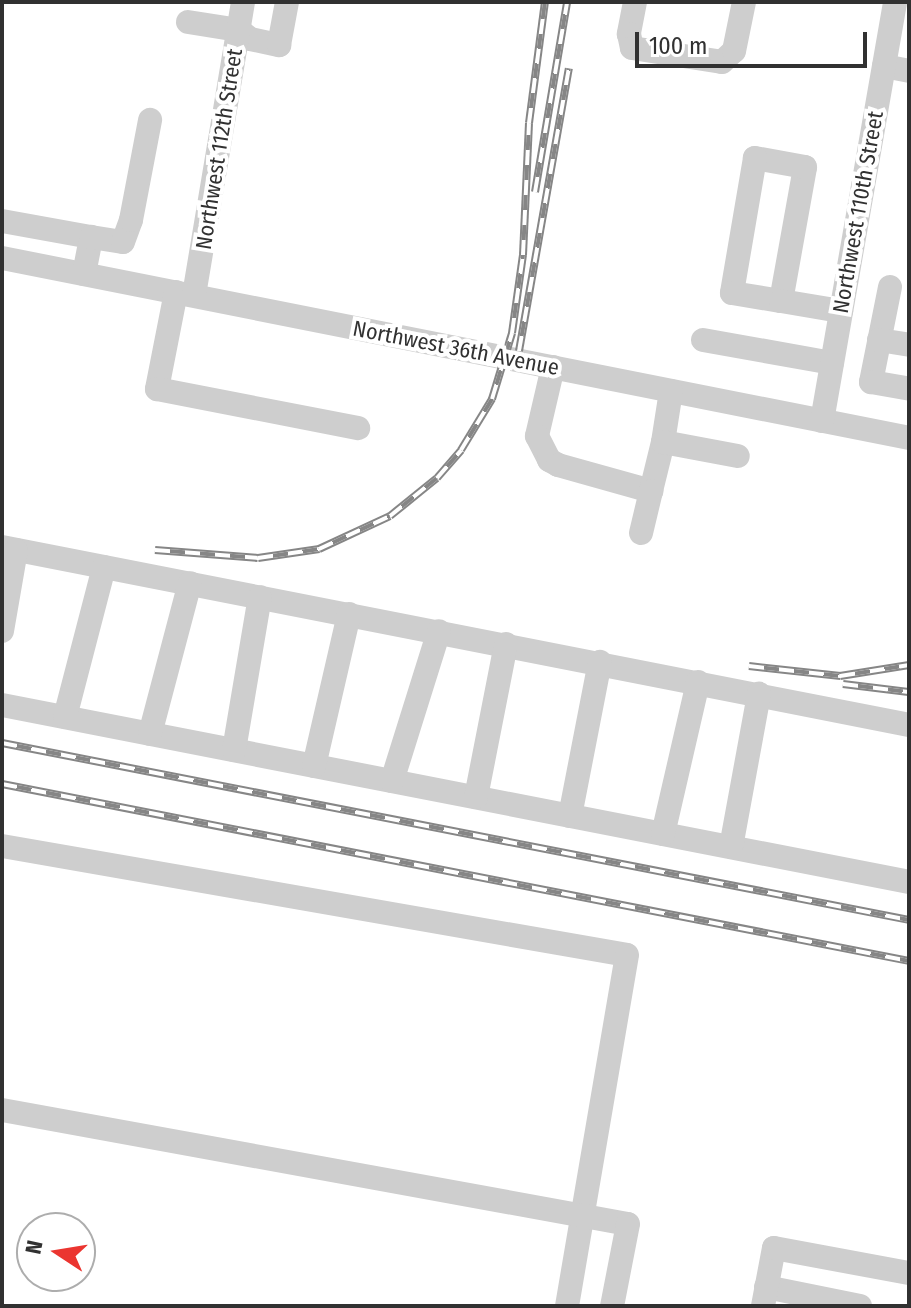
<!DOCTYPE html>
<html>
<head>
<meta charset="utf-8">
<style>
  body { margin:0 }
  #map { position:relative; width:911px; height:1308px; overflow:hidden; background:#fff; font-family:"Fira Sans Condensed",sans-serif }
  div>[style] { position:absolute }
  .minor>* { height:24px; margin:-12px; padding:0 12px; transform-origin:12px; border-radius:12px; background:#cecece }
  .rail>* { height:8px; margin-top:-4px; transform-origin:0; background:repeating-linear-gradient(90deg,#fff 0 15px,#868686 0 30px); box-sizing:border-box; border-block:2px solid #868686 }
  span { translate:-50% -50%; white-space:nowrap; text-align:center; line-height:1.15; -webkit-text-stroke:8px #fff; paint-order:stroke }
  .street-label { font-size:22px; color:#313131 }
  .frame { position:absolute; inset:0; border:4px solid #313131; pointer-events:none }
  .north { position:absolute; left:16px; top:1212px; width:80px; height:80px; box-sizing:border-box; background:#fff; border:2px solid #adadad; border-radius:50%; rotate:282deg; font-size:22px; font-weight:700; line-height:32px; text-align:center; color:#313131 }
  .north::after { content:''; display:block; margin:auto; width:28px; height:36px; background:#eb3530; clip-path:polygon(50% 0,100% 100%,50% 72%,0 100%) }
  .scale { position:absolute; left:635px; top:32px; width:232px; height:36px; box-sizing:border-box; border:4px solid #313131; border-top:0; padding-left:10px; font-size:24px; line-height:28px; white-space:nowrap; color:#313131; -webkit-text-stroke:6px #fff; paint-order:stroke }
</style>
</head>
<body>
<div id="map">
  <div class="minor">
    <i style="left:635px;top:2px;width:33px;rotate:101deg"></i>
    <i style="left:629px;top:34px;width:14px;rotate:78deg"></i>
    <i style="left:632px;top:48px;width:91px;rotate:8.8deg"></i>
    <i style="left:722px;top:62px;width:16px;rotate:-43deg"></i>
    <i style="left:734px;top:51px;width:50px;rotate:-78.5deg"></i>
    <i style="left:188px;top:22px;width:52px;rotate:8.9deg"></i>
    <i style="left:239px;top:30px;width:14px;rotate:39deg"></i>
    <i style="left:250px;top:39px;width:30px;rotate:12deg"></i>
    <i style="left:279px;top:45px;width:44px;rotate:-79.5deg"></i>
    <i style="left:884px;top:66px;width:25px;rotate:11deg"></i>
    <i style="left:2px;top:221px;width:90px;rotate:10.2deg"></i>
    <i style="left:2px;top:258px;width:925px;rotate:11.22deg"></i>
    <i style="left:84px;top:274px;width:38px;rotate:-79deg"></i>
    <i style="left:91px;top:237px;width:32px;rotate:9deg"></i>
    <i style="left:123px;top:242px;width:23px;rotate:-70deg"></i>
    <i style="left:131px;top:220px;width:102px;rotate:-79.2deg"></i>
    <i style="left:890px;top:287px;width:97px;rotate:101.3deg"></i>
    <i style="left:871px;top:382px;width:39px;rotate:10deg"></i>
    <i style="left:176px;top:292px;width:99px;rotate:101.1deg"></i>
    <i style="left:157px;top:389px;width:205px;rotate:11deg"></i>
    <i style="left:194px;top:295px;width:297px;rotate:-80.5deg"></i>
    <i style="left:781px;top:301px;width:136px;rotate:-79.8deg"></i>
    <i style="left:805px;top:167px;width:51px;rotate:-169.8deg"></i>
    <i style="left:755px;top:158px;width:137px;rotate:99.7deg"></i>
    <i style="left:732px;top:293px;width:50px;rotate:9.3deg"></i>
    <i style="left:781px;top:301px;width:61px;rotate:9.5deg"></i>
    <i style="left:703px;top:340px;width:131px;rotate:10.1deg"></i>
    <i style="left:879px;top:340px;width:30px;rotate:9deg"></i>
    <i style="left:553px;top:367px;width:71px;rotate:103.1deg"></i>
    <i style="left:537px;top:436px;width:27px;rotate:63deg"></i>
    <i style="left:549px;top:460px;width:10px;rotate:29deg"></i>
    <i style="left:558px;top:465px;width:97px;rotate:15.6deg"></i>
    <i style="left:651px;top:491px;width:50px;rotate:-76.2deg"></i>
    <i style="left:671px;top:391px;width:52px;rotate:98.9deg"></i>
    <i style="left:663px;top:442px;width:76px;rotate:10.6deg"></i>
    <i style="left:822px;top:421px;width:425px;rotate:-80.1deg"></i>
    <i style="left:641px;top:533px;width:43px;rotate:-76.6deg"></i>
    <i style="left:2px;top:547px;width:924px;rotate:11.1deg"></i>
    <i style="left:2px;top:631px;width:82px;rotate:-80.2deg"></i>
    <i style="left:2px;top:705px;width:924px;rotate:11.04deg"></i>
    <i style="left:65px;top:717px;width:155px;rotate:-75.4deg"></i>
    <i style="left:150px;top:734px;width:156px;rotate:-75.2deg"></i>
    <i style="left:234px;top:750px;width:155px;rotate:-80.4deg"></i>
    <i style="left:314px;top:766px;width:156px;rotate:-77deg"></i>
    <i style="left:392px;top:781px;width:157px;rotate:-72.6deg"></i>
    <i style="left:476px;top:797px;width:156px;rotate:-78.9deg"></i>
    <i style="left:570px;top:816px;width:157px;rotate:-79deg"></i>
    <i style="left:663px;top:834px;width:156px;rotate:-77deg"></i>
    <i style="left:2px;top:846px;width:634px;rotate:9.89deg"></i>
    <i style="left:627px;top:955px;width:356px;rotate:99.7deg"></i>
    <i style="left:731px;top:847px;width:156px;rotate:-79.6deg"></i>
    <i style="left:2px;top:1110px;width:636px;rotate:10.32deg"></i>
    <i style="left:628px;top:1224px;width:84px;rotate:101deg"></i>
    <i style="left:766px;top:1287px;width:96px;rotate:11.4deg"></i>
    <i style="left:763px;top:1306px;width:59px;rotate:-79.3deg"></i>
    <i style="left:774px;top:1248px;width:137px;rotate:10.5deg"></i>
  </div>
  <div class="rail">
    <i style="left:535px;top:192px;width:193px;rotate:-80.4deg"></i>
    <i style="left:519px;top:351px;width:287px;rotate:-80deg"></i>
    <i style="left:155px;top:550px;width:103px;rotate:4.4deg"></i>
    <i style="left:258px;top:558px;width:62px;rotate:-8.4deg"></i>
    <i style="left:319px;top:549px;width:78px;rotate:-24.9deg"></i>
    <i style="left:390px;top:516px;width:60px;rotate:-39deg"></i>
    <i style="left:437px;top:478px;width:37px;rotate:-49deg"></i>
    <i style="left:461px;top:450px;width:60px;rotate:-58.7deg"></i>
    <i style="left:492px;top:399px;width:69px;rotate:-73.1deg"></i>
    <i style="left:512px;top:333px;width:79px;rotate:-82deg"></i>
    <i style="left:523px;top:255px;width:132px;rotate:-87.4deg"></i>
    <i style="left:529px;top:123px;width:122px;rotate:-82.5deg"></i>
    <i style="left:749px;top:666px;width:92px;rotate:6.3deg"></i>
    <i style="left:840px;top:676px;width:70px;rotate:-9.1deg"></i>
    <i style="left:843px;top:684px;width:66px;rotate:6.9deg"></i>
    <i style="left:2px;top:743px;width:924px;rotate:11.04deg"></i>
    <i style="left:2px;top:784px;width:924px;rotate:11.04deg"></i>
  </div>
  <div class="street-label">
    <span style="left:219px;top:149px;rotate:-81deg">Northwest 112th Street</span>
    <span style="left:858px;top:212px;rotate:-80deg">Northwest 110th Street</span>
    <span style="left:456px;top:348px;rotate:11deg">Northwest 36th Avenue</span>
  </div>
  <div class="frame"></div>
  <div class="north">N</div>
  <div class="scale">100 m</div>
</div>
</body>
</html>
